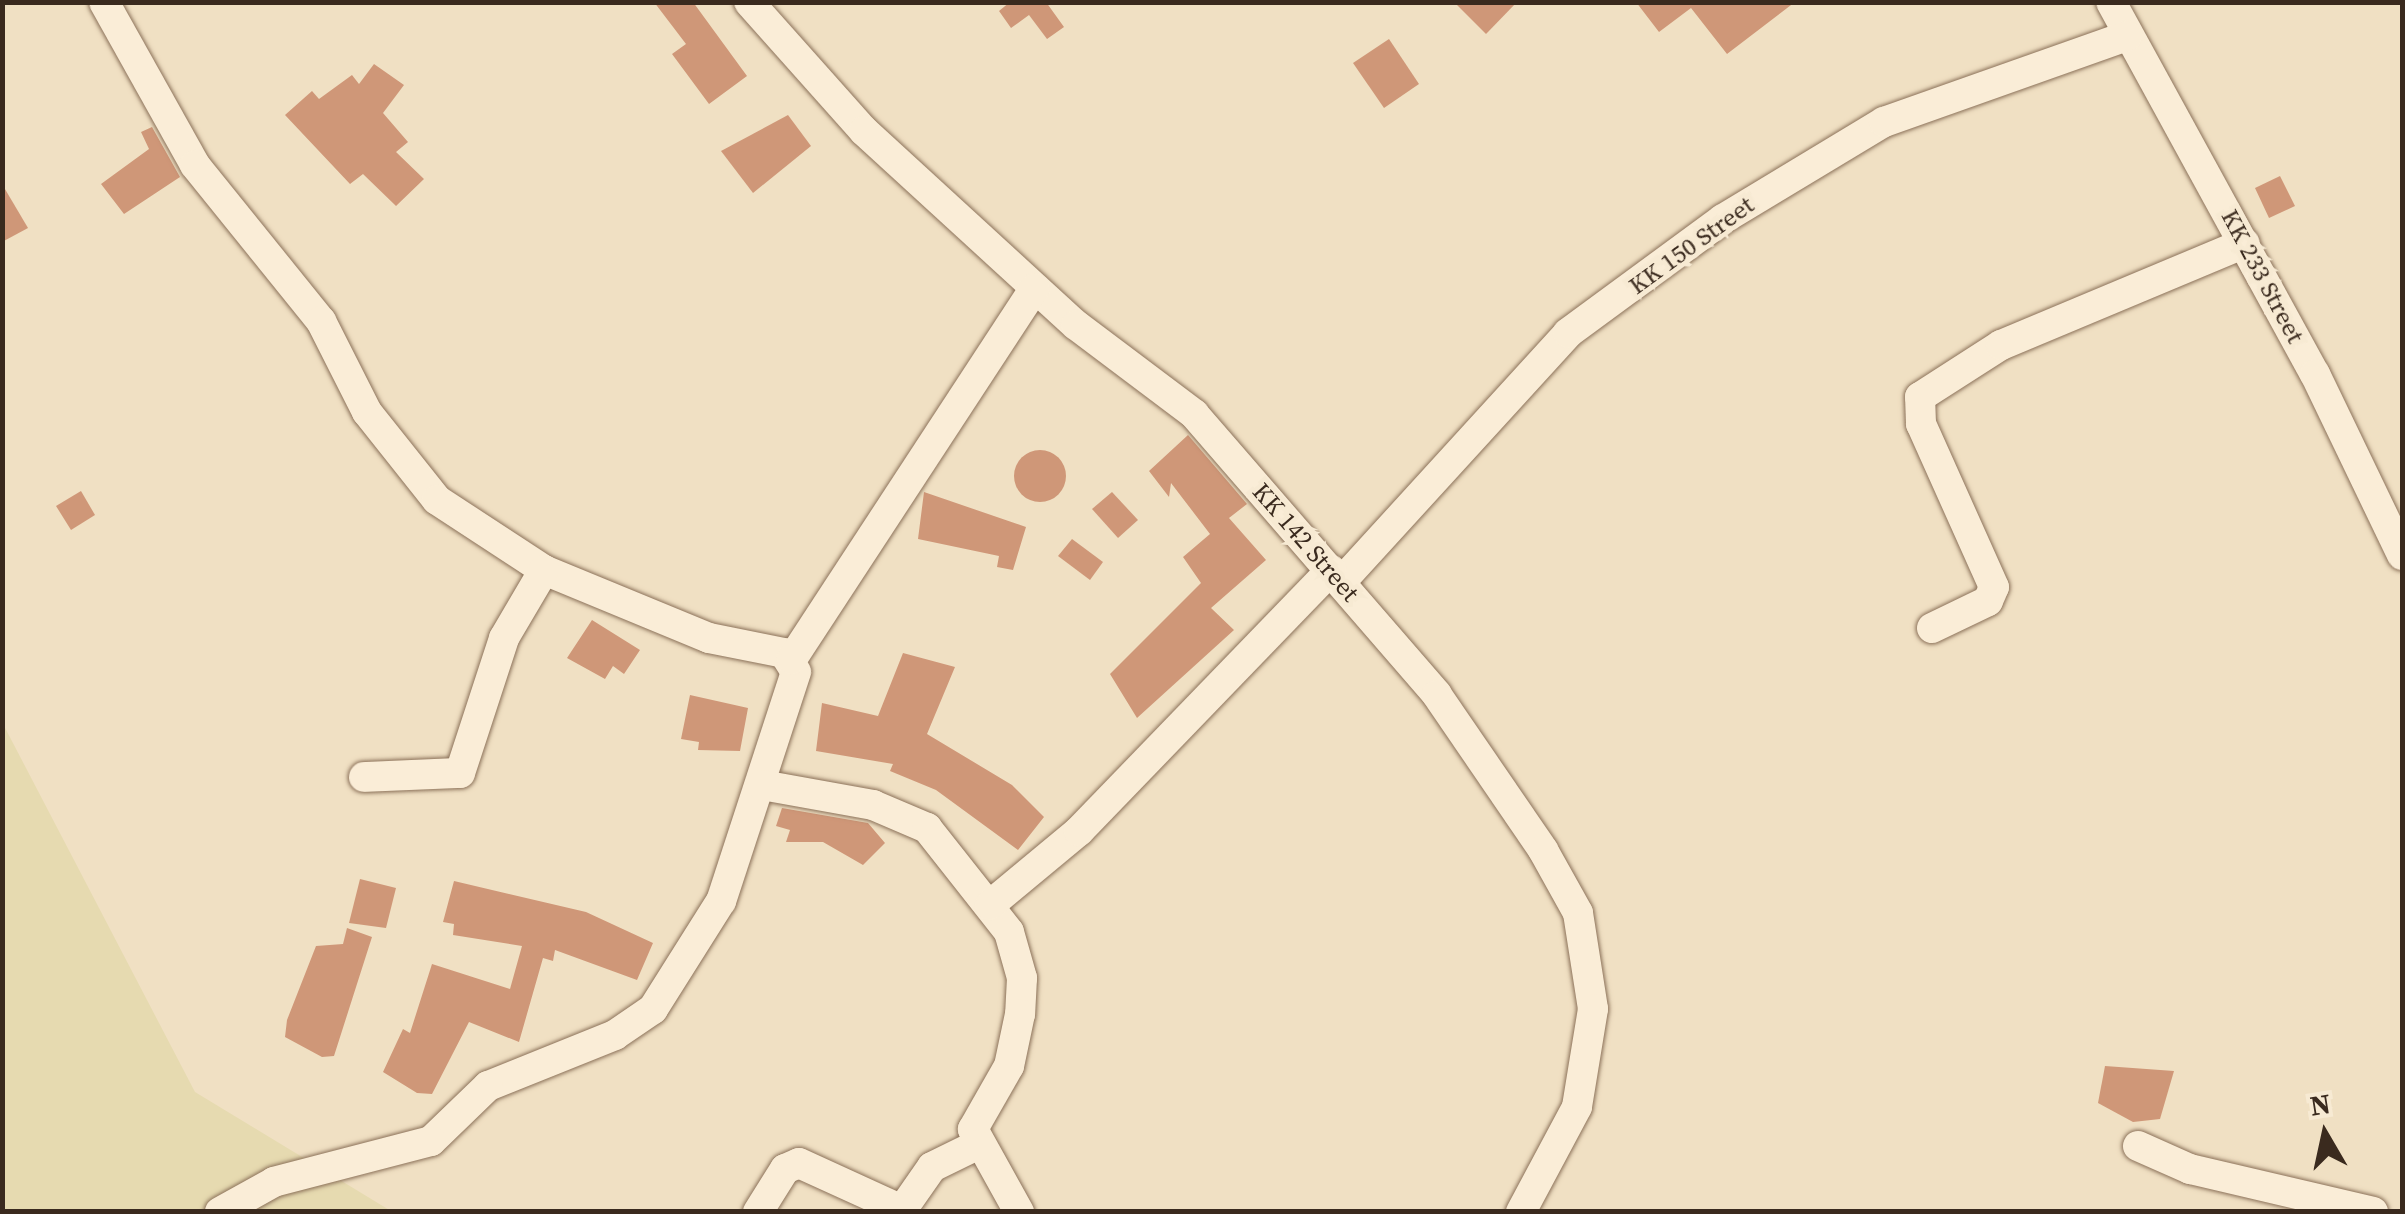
<!DOCTYPE html>
<html>
<head>
<meta charset="utf-8">
<style>
  body { margin:0 }
  #map { position:relative; width:2405px; height:1214px; overflow:hidden; background:#f0e0c3; font-family:"Source Serif 4",serif }
  div>[style] { position:absolute }
  .farmland>* { inset:0; background:#e6dab0 }
  .building>* { inset:0; background:#cf9778 }
  .round { border-radius:50% }
  .roads { filter:drop-shadow(0 0 2px #8b7159) drop-shadow(0 0 2px #8b7159) }
  .minor>* { height:30px; margin:-15px; padding:0 15px; transform-origin:15px; border-radius:15px; background:#faedd7 }
  span { translate:-50% -50%; white-space:nowrap; text-align:center; line-height:1.15; -webkit-text-stroke:9px #f7ead3; paint-order:stroke }
  .street-label { font-size:25px; color:#3a2a1e }
  .frame { position:absolute; inset:0; border:5px solid #3a2a1e; pointer-events:none }
  .north { position:absolute; left:2275px; top:1084px; width:100px; height:100px; -webkit-text-stroke:8px #f7ead3; paint-order:stroke; rotate:351deg; font-size:28px; font-weight:700; line-height:40px; text-align:center; color:#3a2a1e }
  .north::after { content:''; display:block; margin:auto; width:35px; height:45px; background:#3a2a1e; clip-path:polygon(50% 0,100% 100%,50% 72%,0 100%) }
</style>
</head>
<body>
<div id="map">
  <div class="farmland">
    <i style="clip-path:polygon(2px 722px,195px 1092px,391px 1211px,3px 1211px)"></i>
  </div>
  <div class="building">
    <i style="clip-path:polygon(654px 2px,693px 2px,747px 76px,709px 104px,672px 54px,686px 44px)"></i>
    <i style="clip-path:polygon(1010px 2px,1046px 2px,1064px 27px,1047px 39px,1029px 15px,1011px 28px,999px 11px)"></i>
    <i style="clip-path:polygon(1454px 2px,1517px 2px,1486px 34px)"></i>
    <i style="clip-path:polygon(1636px 2px,1795px 2px,1727px 54px,1691px 8px,1659px 32px)"></i>
    <i style="clip-path:polygon(1389px 39px,1419px 84px,1384px 108px,1353px 63px)"></i>
    <i style="clip-path:polygon(374px 64px,404px 85px,383px 113px,408px 142px,396px 152px,424px 179px,396px 206px,363px 174px,350px 184px,285px 115px,312px 91px,319px 99px,352px 75px,359px 84px)"></i>
    <i style="clip-path:polygon(788px 115px,811px 146px,753px 193px,721px 151px)"></i>
    <i style="clip-path:polygon(152px 127px,180px 177px,124px 214px,101px 184px,149px 149px,141px 132px)"></i>
    <i style="clip-path:polygon(2280px 176px,2295px 206px,2269px 218px,2255px 188px)"></i>
    <i style="clip-path:polygon(2px 184px,28px 228px,2px 242px)"></i>
    <i style="clip-path:polygon(1188px 435px,1247px 504px,1229px 518px,1266px 560px,1211px 608px,1234px 630px,1137px 718px,1110px 674px,1201px 583px,1183px 557px,1210px 534px,1171px 483px,1169px 497px,1149px 471px)"></i>
    <i class="round" style="left:1014px;top:450px;width:52px;height:52px"></i>
    <i style="clip-path:polygon(81px 491px,95px 515px,71px 530px,56px 506px)"></i>
    <i style="clip-path:polygon(924px 492px,1026px 527px,1013px 570px,997px 567px,999px 556px,918px 539px)"></i>
    <i style="clip-path:polygon(1112px 492px,1138px 520px,1118px 538px,1092px 509px)"></i>
    <i style="clip-path:polygon(1072px 539px,1103px 562px,1090px 580px,1058px 556px)"></i>
    <i style="clip-path:polygon(592px 620px,640px 650px,624px 674px,613px 666px,605px 679px,567px 658px)"></i>
    <i style="clip-path:polygon(903px 653px,955px 667px,927px 734px,1012px 785px,1044px 817px,1018px 850px,936px 790px,890px 771px,893px 764px,816px 751px,822px 703px,878px 716px)"></i>
    <i style="clip-path:polygon(690px 695px,748px 708px,740px 751px,698px 750px,699px 742px,681px 739px)"></i>
    <i style="clip-path:polygon(782px 808px,868px 823px,885px 843px,863px 865px,823px 842px,786px 842px,790px 830px,776px 826px)"></i>
    <i style="clip-path:polygon(360px 879px,396px 888px,386px 928px,349px 923px)"></i>
    <i style="clip-path:polygon(454px 881px,586px 912px,653px 943px,637px 980px,555px 950px,553px 961px,543px 958px,519px 1042px,469px 1022px,432px 1094px,417px 1093px,383px 1072px,403px 1029px,410px 1033px,432px 964px,510px 989px,522px 946px,453px 935px,454px 924px,443px 922px)"></i>
    <i style="clip-path:polygon(347px 928px,372px 937px,334px 1056px,322px 1057px,285px 1037px,287px 1020px,316px 946px,343px 944px)"></i>
    <i style="clip-path:polygon(2105px 1066px,2174px 1071px,2160px 1119px,2133px 1122px,2098px 1103px)"></i>
  </div>
  <div class="roads">
    <div class="minor">
      <i style="left:104px;top:2px;width:187px;rotate:60.8deg"></i>
      <i style="left:195px;top:165px;width:201px;rotate:51.1deg"></i>
      <i style="left:321px;top:321px;width:102px;rotate:63.2deg"></i>
      <i style="left:367px;top:412px;width:112px;rotate:51.5deg"></i>
      <i style="left:437px;top:500px;width:128px;rotate:33.2deg"></i>
      <i style="left:544px;top:570px;width:178px;rotate:22.4deg"></i>
      <i style="left:709px;top:638px;width:76px;rotate:11.3deg"></i>
      <i style="left:784px;top:653px;width:22px;rotate:58deg"></i>
      <i style="left:796px;top:672px;width:241px;rotate:108.1deg"></i>
      <i style="left:721px;top:901px;width:128px;rotate:122.2deg"></i>
      <i style="left:653px;top:1009px;width:46px;rotate:145.6deg"></i>
      <i style="left:615px;top:1035px;width:137px;rotate:158.1deg"></i>
      <i style="left:488px;top:1086px;width:79px;rotate:136deg"></i>
      <i style="left:431px;top:1141px;width:162px;rotate:165.4deg"></i>
      <i style="left:274px;top:1182px;width:62px;rotate:150.9deg"></i>
      <i style="left:749px;top:2px;width:173px;rotate:48.3deg"></i>
      <i style="left:864px;top:131px;width:287px;rotate:42.5deg"></i>
      <i style="left:1076px;top:325px;width:148px;rotate:37deg"></i>
      <i style="left:1194px;top:414px;width:371px;rotate:49.1deg"></i>
      <i style="left:1437px;top:695px;width:188px;rotate:55.6deg"></i>
      <i style="left:1543px;top:850px;width:72px;rotate:60.9deg"></i>
      <i style="left:1578px;top:913px;width:97px;rotate:81.1deg"></i>
      <i style="left:1593px;top:1009px;width:99px;rotate:99.3deg"></i>
      <i style="left:1577px;top:1107px;width:119px;rotate:118.1deg"></i>
      <i style="left:2111px;top:2px;width:424px;rotate:61.3deg"></i>
      <i style="left:2315px;top:374px;width:201px;rotate:64.3deg"></i>
      <i style="left:1341px;top:582px;width:337px;rotate:-47.6deg"></i>
      <i style="left:1568px;top:333px;width:192px;rotate:-36.3deg"></i>
      <i style="left:1723px;top:219px;width:188px;rotate:-31.1deg"></i>
      <i style="left:1884px;top:122px;width:258px;rotate:-19.5deg"></i>
      <i style="left:1932px;top:628px;width:62px;rotate:-25.7deg"></i>
      <i style="left:1988px;top:601px;width:15px;rotate:-67deg"></i>
      <i style="left:1994px;top:587px;width:179px;rotate:-114.1deg"></i>
      <i style="left:1921px;top:424px;width:27px;rotate:-92deg"></i>
      <i style="left:1920px;top:397px;width:96px;rotate:-32.7deg"></i>
      <i style="left:2001px;top:345px;width:264px;rotate:-22.7deg"></i>
      <i style="left:792px;top:659px;width:443px;rotate:-56.8deg"></i>
      <i style="left:364px;top:777px;width:96px;rotate:-2.4deg"></i>
      <i style="left:460px;top:773px;width:142px;rotate:-71.9deg"></i>
      <i style="left:504px;top:638px;width:79px;rotate:-59.5deg"></i>
      <i style="left:762px;top:785px;width:113px;rotate:10.2deg"></i>
      <i style="left:873px;top:805px;width:59px;rotate:23.1deg"></i>
      <i style="left:927px;top:828px;width:132px;rotate:51.7deg"></i>
      <i style="left:1009px;top:932px;width:48px;rotate:74.2deg"></i>
      <i style="left:1022px;top:978px;width:36px;rotate:93deg"></i>
      <i style="left:1020px;top:1014px;width:53px;rotate:101.9deg"></i>
      <i style="left:1009px;top:1066px;width:73px;rotate:119.7deg"></i>
      <i style="left:973px;top:1129px;width:95px;rotate:61deg"></i>
      <i style="left:990px;top:905px;width:116px;rotate:-39.7deg"></i>
      <i style="left:1079px;top:831px;width:363px;rotate:-46deg"></i>
      <i style="left:2138px;top:1146px;width:57px;rotate:23.9deg"></i>
      <i style="left:2190px;top:1169px;width:188px;rotate:13.2deg"></i>
      <i style="left:758px;top:1212px;width:51px;rotate:-57.9deg"></i>
      <i style="left:785px;top:1169px;width:15px;rotate:-23deg"></i>
      <i style="left:799px;top:1163px;width:113px;rotate:24.5deg"></i>
      <i style="left:902px;top:1210px;width:52px;rotate:-55.1deg"></i>
      <i style="left:932px;top:1167px;width:50px;rotate:-26.1deg"></i>
    </div>
  </div>
  <div class="street-label">
    <span style="left:1691px;top:245px;rotate:-36deg">KK 150 Street</span>
    <span style="left:2263px;top:276px;rotate:62deg">KK 233 Street</span>
    <span style="left:1306px;top:542px;rotate:49deg">KK 142 Street</span>
  </div>
  <div class="frame"></div>
  <div class="north">N</div>
</div>
</body>
</html>
